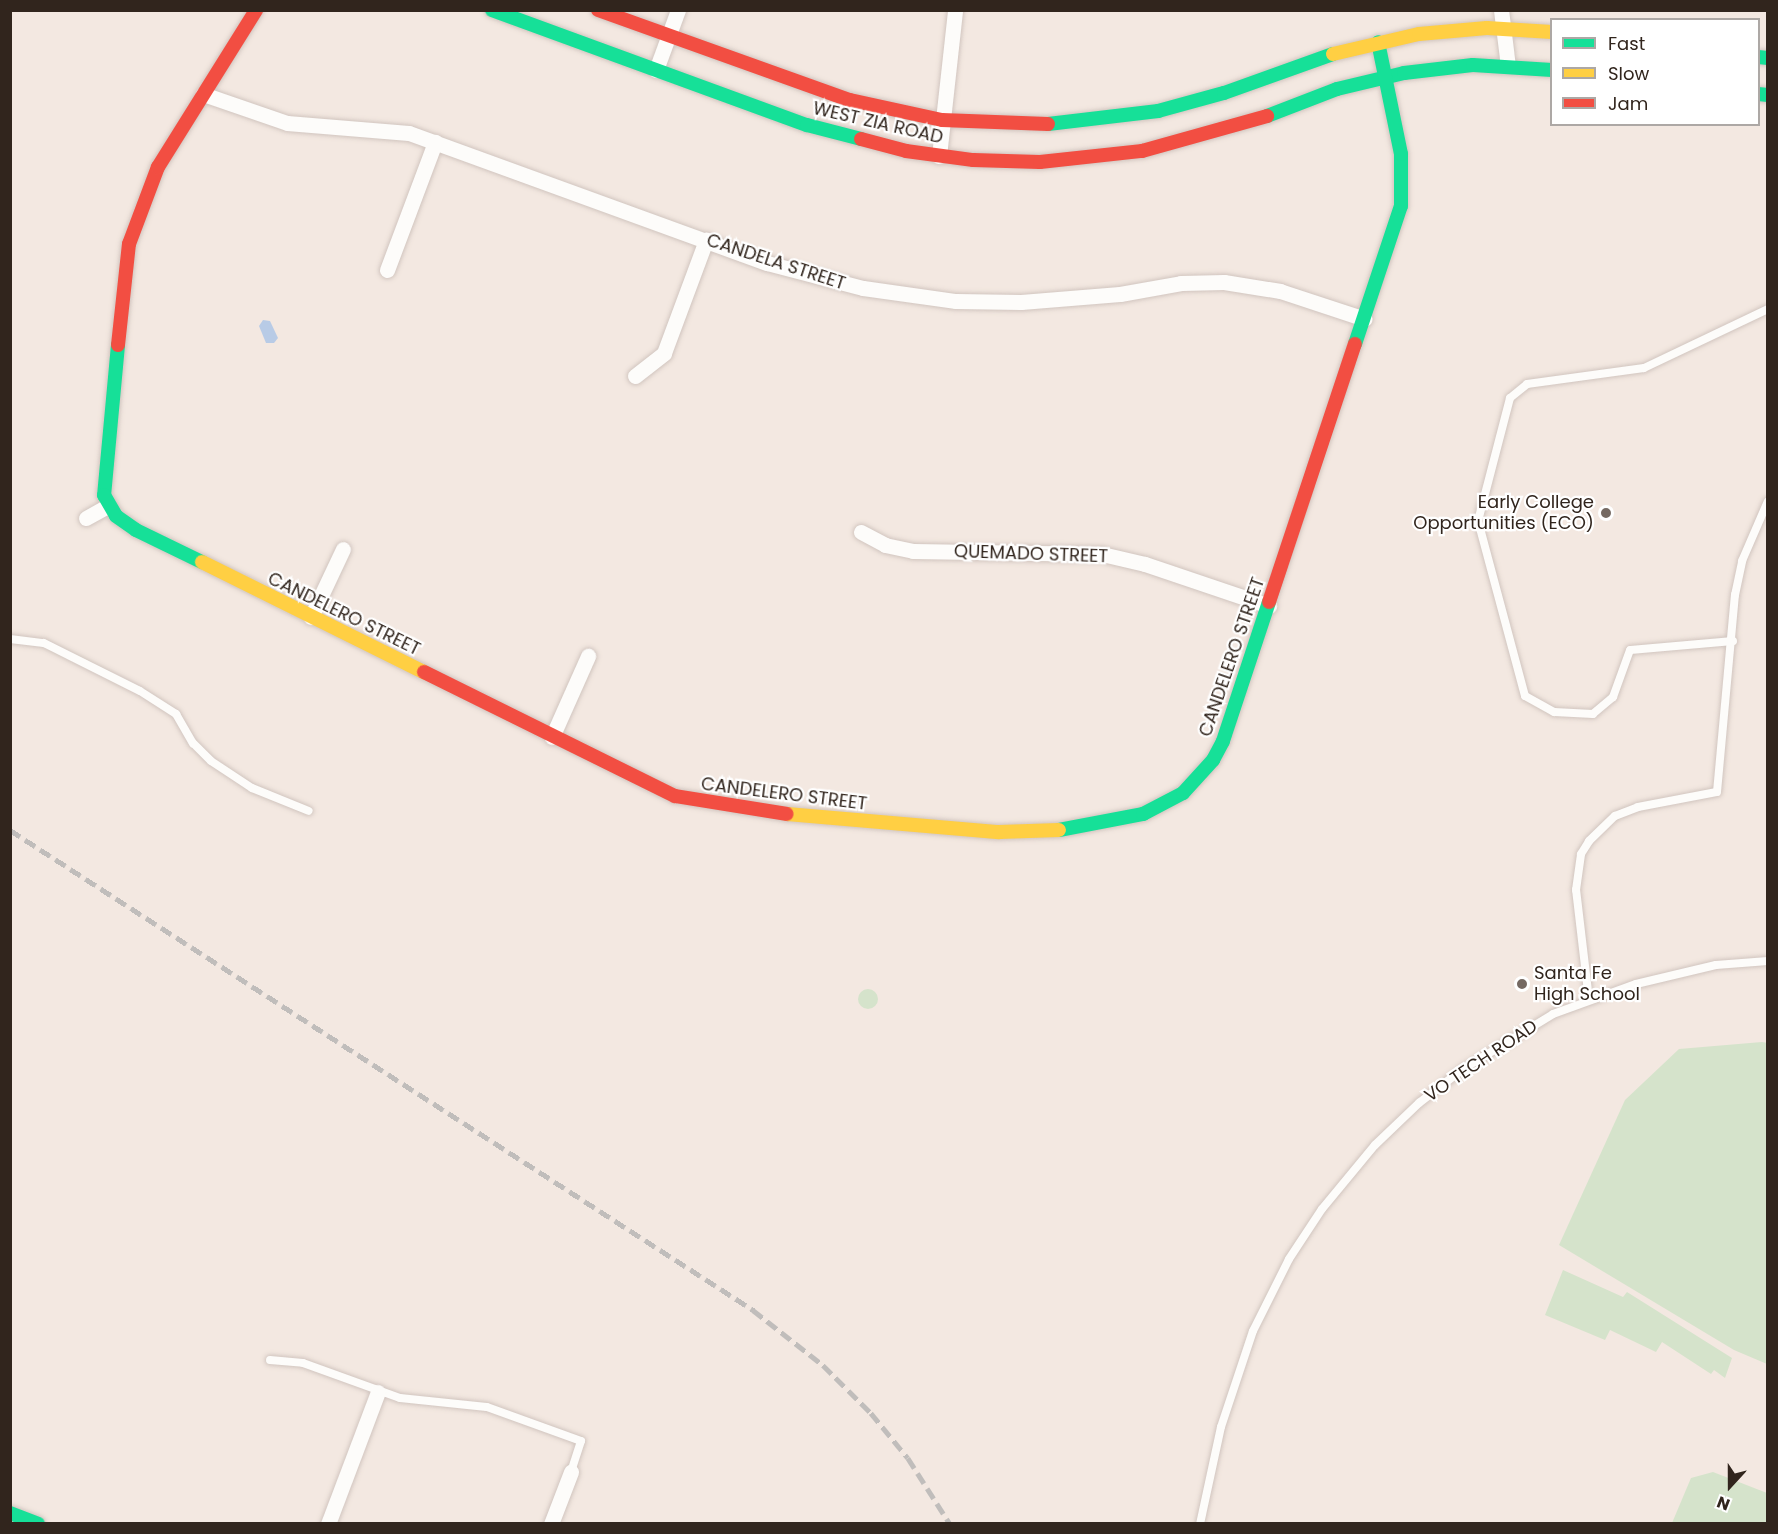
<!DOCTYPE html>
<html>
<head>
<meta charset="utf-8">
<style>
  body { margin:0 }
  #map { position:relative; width:1778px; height:1534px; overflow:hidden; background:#f3e8e1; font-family:Poppins,sans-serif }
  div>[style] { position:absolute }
  .green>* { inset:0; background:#d5e3cb }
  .round { border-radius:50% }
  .water>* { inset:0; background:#b8cbe6 }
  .roads { filter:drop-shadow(0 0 2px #d1c5bf) drop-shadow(0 0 2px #d1c5bf) }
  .lane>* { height:8px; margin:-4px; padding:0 4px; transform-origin:4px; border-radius:4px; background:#fdfcfa }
  .street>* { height:15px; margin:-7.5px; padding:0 7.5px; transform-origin:7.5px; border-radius:7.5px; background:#fdfcfa }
  .fast>* { height:14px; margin:-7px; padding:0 7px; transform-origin:7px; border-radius:7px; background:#16e098 }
  .slow>* { height:14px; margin:-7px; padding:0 7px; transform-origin:7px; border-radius:7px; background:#ffcf43 }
  .jam>* { height:14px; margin:-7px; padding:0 7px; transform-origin:7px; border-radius:7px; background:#f24e42 }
  .rail>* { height:4.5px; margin-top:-2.25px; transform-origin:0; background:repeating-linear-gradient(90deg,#c0bdbb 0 12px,transparent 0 18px) }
  .dots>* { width:16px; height:16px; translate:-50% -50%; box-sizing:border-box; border:3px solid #fff; border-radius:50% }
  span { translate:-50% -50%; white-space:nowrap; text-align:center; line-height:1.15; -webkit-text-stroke:4.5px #fff; paint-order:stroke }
  .street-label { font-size:18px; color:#31251d }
  .poi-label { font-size:18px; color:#31251d }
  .right { translate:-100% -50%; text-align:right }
  .left { translate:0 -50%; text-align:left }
  .frame { position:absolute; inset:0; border:12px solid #31251d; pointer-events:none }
  .legend { position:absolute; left:1550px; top:18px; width:210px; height:108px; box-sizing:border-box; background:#fff; border:2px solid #ada8a5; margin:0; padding:8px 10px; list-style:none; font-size:18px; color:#31251d }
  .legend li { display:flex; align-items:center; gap:12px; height:30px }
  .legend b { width:30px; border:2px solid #ada8a5 }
  .north { position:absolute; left:1700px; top:1456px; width:60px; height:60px; -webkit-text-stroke:4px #fff; paint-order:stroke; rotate:201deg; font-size:16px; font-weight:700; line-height:24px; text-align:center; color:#31251d }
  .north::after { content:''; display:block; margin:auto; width:21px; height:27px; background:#31251d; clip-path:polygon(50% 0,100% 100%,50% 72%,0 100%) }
</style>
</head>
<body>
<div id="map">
  <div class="green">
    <i class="round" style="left:858px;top:989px;width:20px;height:20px"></i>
    <i style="clip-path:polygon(1762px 1042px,1768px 1043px,1767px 1364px,1734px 1350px,1559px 1245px,1625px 1100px,1679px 1049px)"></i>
    <i style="clip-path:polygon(1563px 1270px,1623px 1297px,1627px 1292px,1732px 1358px,1725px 1378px,1714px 1370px,1711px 1374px,1662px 1342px,1656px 1352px,1610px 1330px,1605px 1340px,1545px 1315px)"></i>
    <i style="clip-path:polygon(1713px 1472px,1767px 1493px,1767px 1523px,1672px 1523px,1691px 1478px)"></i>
  </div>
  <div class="water">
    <i style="clip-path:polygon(263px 320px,270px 321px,278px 338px,274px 343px,266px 343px,259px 326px)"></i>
  </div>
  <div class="roads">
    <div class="lane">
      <i style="left:10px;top:639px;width:34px;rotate:7deg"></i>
      <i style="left:44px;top:643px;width:107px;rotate:26.6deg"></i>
      <i style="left:140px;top:691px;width:43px;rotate:32.6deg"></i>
      <i style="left:176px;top:714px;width:34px;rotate:60deg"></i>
      <i style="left:193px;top:743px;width:25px;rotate:45deg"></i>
      <i style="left:211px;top:761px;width:49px;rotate:33.4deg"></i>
      <i style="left:252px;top:788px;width:61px;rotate:22deg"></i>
      <i style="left:1733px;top:641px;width:103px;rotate:175deg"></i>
      <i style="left:1630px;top:650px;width:50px;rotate:109.9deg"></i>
      <i style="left:1613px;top:697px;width:26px;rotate:140deg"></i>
      <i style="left:1593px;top:714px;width:39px;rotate:-177deg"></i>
      <i style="left:1554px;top:712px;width:33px;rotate:-151deg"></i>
      <i style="left:1525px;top:696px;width:181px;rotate:-105deg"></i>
      <i style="left:1478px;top:521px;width:127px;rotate:-75.4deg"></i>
      <i style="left:1510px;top:398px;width:22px;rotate:-39deg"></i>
      <i style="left:1527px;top:384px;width:118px;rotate:-7.8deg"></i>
      <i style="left:1644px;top:368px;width:137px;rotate:-25.4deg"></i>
      <i style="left:1589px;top:1000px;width:111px;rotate:-96.7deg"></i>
      <i style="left:1576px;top:890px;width:36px;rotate:-82deg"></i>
      <i style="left:1581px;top:854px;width:15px;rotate:-58deg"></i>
      <i style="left:1589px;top:841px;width:36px;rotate:-44deg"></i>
      <i style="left:1615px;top:816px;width:25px;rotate:-21deg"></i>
      <i style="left:1638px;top:807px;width:80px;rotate:-10.8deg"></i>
      <i style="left:1717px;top:792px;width:198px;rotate:-84.8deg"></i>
      <i style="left:1735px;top:595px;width:35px;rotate:-78deg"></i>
      <i style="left:1742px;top:561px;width:65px;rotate:-66.6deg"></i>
      <i style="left:270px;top:1360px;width:33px;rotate:5deg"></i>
      <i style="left:303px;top:1363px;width:103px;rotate:19.8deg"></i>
      <i style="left:400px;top:1398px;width:87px;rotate:5.9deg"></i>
      <i style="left:487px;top:1407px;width:100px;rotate:19.9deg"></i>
      <i style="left:581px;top:1441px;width:33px;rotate:108deg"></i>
      <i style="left:1200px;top:1524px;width:99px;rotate:-77.8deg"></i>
      <i style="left:1221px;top:1427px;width:101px;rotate:-71.6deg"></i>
      <i style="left:1253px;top:1331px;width:80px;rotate:-63.4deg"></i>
      <i style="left:1289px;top:1259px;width:60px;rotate:-56.6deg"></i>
      <i style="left:1322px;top:1209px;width:83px;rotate:-50.4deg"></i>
      <i style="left:1375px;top:1145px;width:61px;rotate:-43.7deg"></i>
      <i style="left:1419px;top:1103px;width:56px;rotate:-37.7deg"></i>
      <i style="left:1463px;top:1069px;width:105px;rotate:-31.4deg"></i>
      <i style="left:1553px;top:1014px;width:88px;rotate:-19.9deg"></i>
      <i style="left:1636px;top:984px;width:82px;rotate:-13.4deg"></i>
      <i style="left:1716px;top:965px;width:52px;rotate:-4.4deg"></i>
    </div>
    <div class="street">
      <i style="left:1501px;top:10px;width:56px;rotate:82.9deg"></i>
      <i style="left:656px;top:70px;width:64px;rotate:-69.9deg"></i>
      <i style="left:203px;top:94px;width:89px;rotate:19deg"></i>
      <i style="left:287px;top:123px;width:122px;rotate:4.7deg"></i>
      <i style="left:409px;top:133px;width:381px;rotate:20deg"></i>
      <i style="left:767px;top:263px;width:99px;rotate:14.6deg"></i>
      <i style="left:863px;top:288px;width:94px;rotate:8deg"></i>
      <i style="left:956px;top:301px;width:65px;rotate:0.9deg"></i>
      <i style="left:1021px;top:302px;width:99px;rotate:-4.6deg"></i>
      <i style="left:1120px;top:294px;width:62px;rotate:-10.2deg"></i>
      <i style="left:1181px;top:283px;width:43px;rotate:-1.3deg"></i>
      <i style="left:1224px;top:282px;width:57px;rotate:9.1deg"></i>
      <i style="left:1280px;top:291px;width:89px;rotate:18.2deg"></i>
      <i style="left:939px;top:156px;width:147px;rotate:-83.7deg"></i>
      <i style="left:387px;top:270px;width:137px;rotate:-69.4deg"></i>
      <i style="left:635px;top:376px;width:37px;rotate:-38deg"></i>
      <i style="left:664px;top:353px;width:121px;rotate:-69.6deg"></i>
      <i style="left:86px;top:518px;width:26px;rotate:-29deg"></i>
      <i style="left:861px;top:532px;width:27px;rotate:28deg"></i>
      <i style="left:885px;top:545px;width:29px;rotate:12deg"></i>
      <i style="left:913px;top:551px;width:189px;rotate:0.9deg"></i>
      <i style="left:1102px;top:554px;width:44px;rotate:13.1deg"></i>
      <i style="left:1145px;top:564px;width:131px;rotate:18.7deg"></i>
      <i style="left:311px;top:617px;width:75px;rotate:-64.8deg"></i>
      <i style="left:552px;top:737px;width:89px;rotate:-66deg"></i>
      <i style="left:328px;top:1524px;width:141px;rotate:-69.3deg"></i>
      <i style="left:551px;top:1524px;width:56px;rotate:-69deg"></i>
    </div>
    <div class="fast">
      <i style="left:492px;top:10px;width:335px;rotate:20.1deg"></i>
      <i style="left:807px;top:125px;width:56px;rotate:14.5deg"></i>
      <i style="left:1758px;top:57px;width:10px;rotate:6deg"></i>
      <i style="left:1758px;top:94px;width:10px;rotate:6deg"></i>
      <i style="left:1267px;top:116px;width:75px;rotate:-21.1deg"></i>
      <i style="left:1337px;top:89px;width:69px;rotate:-13.4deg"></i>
      <i style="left:1404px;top:73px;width:69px;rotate:-6.6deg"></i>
      <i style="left:1473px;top:65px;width:79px;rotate:3.6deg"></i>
      <i style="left:1048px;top:124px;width:111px;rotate:-6.7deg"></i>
      <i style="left:1158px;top:111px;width:68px;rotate:-15.3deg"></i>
      <i style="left:1224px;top:93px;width:116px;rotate:-19.7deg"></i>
      <i style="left:1355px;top:344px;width:145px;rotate:-71.6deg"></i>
      <i style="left:1401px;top:206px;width:52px;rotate:-90deg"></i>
      <i style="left:1401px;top:154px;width:114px;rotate:-101.6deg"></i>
      <i style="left:118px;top:345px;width:151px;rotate:95.3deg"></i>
      <i style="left:104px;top:495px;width:24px;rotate:60deg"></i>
      <i style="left:116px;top:516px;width:24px;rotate:35deg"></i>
      <i style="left:136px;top:530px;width:73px;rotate:25.9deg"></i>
      <i style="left:1059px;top:830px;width:86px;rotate:-10.8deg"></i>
      <i style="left:1143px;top:814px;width:45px;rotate:-27.7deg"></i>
      <i style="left:1183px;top:793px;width:45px;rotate:-47.7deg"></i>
      <i style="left:1213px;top:760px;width:21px;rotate:-62deg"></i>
      <i style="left:1223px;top:741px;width:146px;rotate:-71.7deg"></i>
      <i style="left:10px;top:1513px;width:30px;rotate:21deg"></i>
    </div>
    <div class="slow">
      <i style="left:1333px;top:54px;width:88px;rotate:-13.1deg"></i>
      <i style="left:1419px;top:34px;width:68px;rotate:-5deg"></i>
      <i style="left:1487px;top:28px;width:65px;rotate:3.5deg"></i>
      <i style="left:202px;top:562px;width:248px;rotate:26.4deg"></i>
      <i style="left:787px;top:814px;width:213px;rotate:4.9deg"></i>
      <i style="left:999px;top:832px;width:60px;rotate:-1.9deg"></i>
    </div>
    <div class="jam">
      <i style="left:598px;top:10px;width:268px;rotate:19.7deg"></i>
      <i style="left:850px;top:100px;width:94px;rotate:12.3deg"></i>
      <i style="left:942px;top:120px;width:106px;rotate:2.2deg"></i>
      <i style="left:861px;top:139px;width:47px;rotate:14.9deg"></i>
      <i style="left:906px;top:151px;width:68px;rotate:7.7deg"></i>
      <i style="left:973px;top:160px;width:67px;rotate:1.7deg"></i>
      <i style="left:1040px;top:162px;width:103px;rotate:-6.2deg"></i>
      <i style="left:1142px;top:151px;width:130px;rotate:-15.6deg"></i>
      <i style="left:118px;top:345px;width:102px;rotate:-83.8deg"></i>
      <i style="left:129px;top:244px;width:82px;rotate:-69.4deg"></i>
      <i style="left:158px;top:167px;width:185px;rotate:-58deg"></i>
      <i style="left:1269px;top:602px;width:272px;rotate:-71.6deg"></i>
      <i style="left:424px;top:672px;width:280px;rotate:26.3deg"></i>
      <i style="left:675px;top:796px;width:113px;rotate:9.1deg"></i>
    </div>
  </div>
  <div class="rail">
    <i style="left:10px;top:830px;width:885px;rotate:32.86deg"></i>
    <i style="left:753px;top:1310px;width:89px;rotate:38.2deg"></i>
    <i style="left:823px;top:1365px;width:68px;rotate:45deg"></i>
    <i style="left:871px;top:1413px;width:58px;rotate:50.6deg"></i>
    <i style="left:908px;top:1458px;width:78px;rotate:57.5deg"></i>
  </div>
  <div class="dots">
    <i style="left:1606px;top:513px;background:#756962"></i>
    <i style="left:1522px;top:984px;background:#756962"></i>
  </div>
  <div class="street-label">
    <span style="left:878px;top:123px;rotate:13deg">WEST ZIA ROAD</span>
    <span style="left:776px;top:262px;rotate:18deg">CANDELA STREET</span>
    <span style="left:1031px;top:554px;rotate:2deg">QUEMADO STREET</span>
    <span style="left:344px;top:614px;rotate:26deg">CANDELERO STREET</span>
    <span style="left:1232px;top:657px;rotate:-71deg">CANDELERO STREET</span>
    <span style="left:784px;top:794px;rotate:7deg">CANDELERO STREET</span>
    <span style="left:1481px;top:1061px;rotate:-34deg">VO TECH ROAD</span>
  </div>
  <div class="poi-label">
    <span class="right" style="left:1594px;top:513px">Early College<br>Opportunities (ECO)</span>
    <span class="left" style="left:1534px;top:984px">Santa Fe<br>High School</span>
  </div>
  <div class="frame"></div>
  <ul class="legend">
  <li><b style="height:8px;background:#16e098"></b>Fast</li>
  <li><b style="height:8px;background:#ffcf43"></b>Slow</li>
  <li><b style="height:8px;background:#f24e42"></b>Jam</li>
  </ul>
  <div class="north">N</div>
</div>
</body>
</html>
